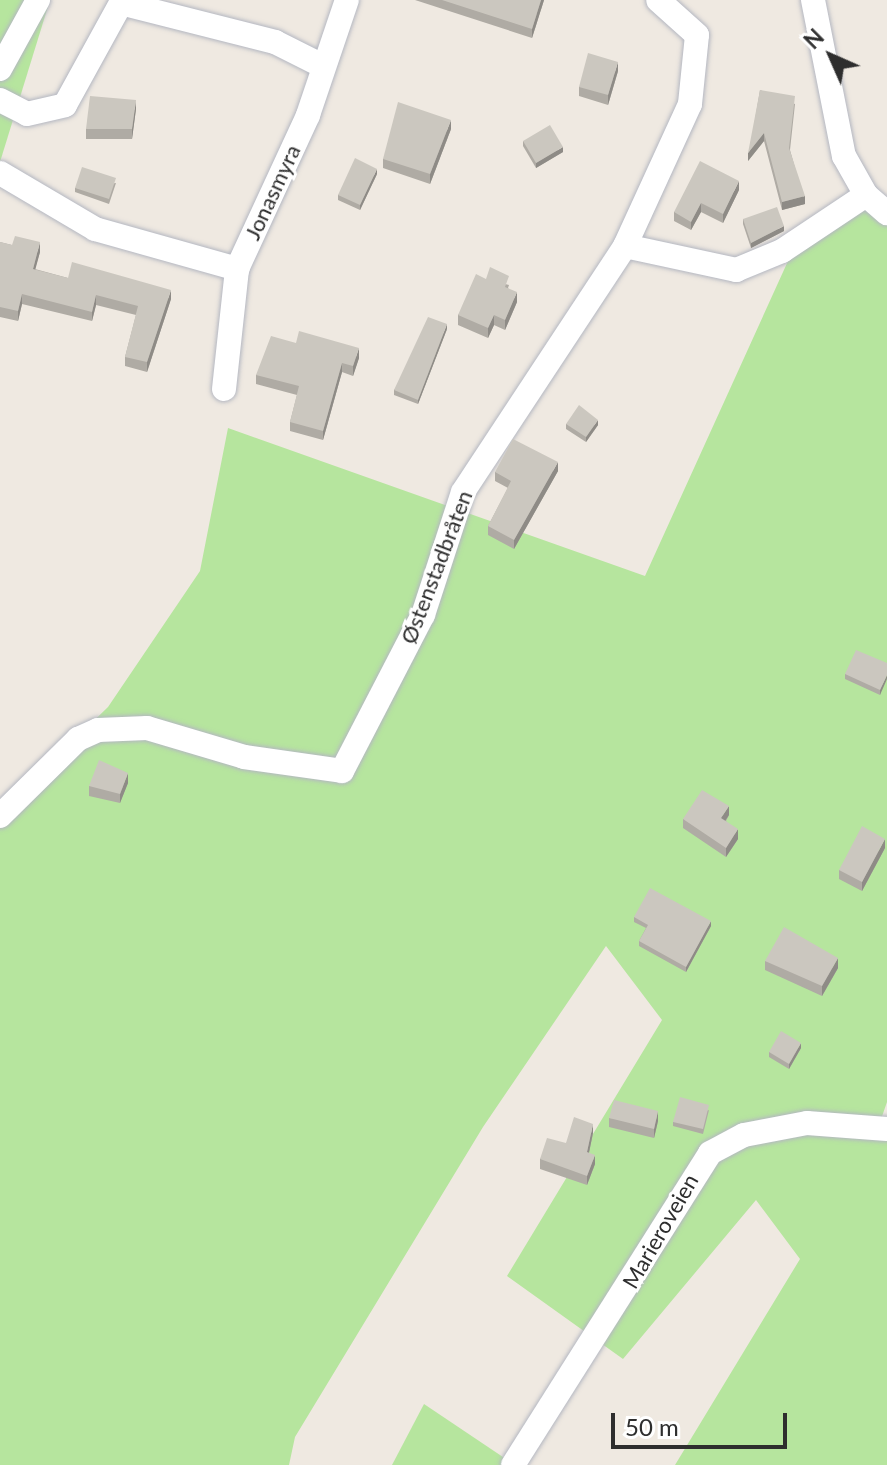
<!DOCTYPE html>
<html>
<head>
<meta charset="utf-8">
<style>
  body { margin:0 }
  #map { position:relative; width:887px; height:1465px; overflow:hidden; background:#efe9e1; font-family:Lato,sans-serif }
  div>[style] { position:absolute }
  .green>* { inset:0; background:#b6e59e }
  .roads { filter:drop-shadow(0 0 2px #b4b7c1) drop-shadow(0 0 2px #b4b7c1) }
  .minor>* { height:24px; margin:-12px; padding:0 12px; transform-origin:12px; border-radius:12px; background:#fff }
  .wall>* { inset:0; background:#afaba4 }
  .shaded-wall>* { inset:0; background:#8e8b86 }
  .building>* { inset:0; background:#cbc7bf }
  span { translate:-50% -50%; white-space:nowrap; text-align:center; line-height:1.15; -webkit-text-stroke:6px #fff; paint-order:stroke }
  .street-label { font-size:22px; color:#2e2e2e }
  .north { position:absolute; left:791px; top:16px; width:80px; height:80px; -webkit-text-stroke:6px #fff; paint-order:stroke; rotate:315deg; font-size:22px; font-weight:700; line-height:32px; text-align:center; color:#2e2e2e }
  .north::after { content:''; display:block; margin:auto; width:28px; height:36px; background:#2e2e2e; clip-path:polygon(50% 0,100% 100%,50% 72%,0 100%) }
  .scale { position:absolute; left:611px; top:1413px; width:176px; height:36px; box-sizing:border-box; border:4px solid #2e2e2e; border-top:0; padding-left:10px; font-size:24px; line-height:28px; white-space:nowrap; color:#2e2e2e; -webkit-text-stroke:6px #fff; paint-order:stroke }
</style>
</head>
<body>
<div id="map">
  <div class="green">
    <i style="clip-path:polygon(0 0,50px 0,0 162px)"></i>
    <i style="clip-path:polygon(864px 203px,887px 223px,887px 1102px,879px 1125px,887px 1126px,887px 1465px,675px 1465px,800px 1259px,756px 1200px,623px 1359px,507px 1276px,662px 1020px,606px 946px,483px 1127px,295px 1437px,289px 1465px,0 1465px,0 812px,108px 707px,200px 571px,228px 428px,645px 576px,793px 250px)"></i>
    <i style="clip-path:polygon(424px 1404px,515px 1465px,392px 1465px)"></i>
  </div>
  <div class="roads">
    <div class="minor">
      <i style="left:813px;top:0;width:159px;rotate:78.8deg"></i>
      <i style="left:844px;top:156px;width:45px;rotate:60.6deg"></i>
      <i style="left:866px;top:195px;width:28px;rotate:41deg"></i>
      <i style="left:0;top:69px;width:79px;rotate:-61.2deg"></i>
      <i style="left:0;top:100px;width:30px;rotate:27deg"></i>
      <i style="left:27px;top:114px;width:39px;rotate:-13deg"></i>
      <i style="left:65px;top:105px;width:116px;rotate:-61.2deg"></i>
      <i style="left:121px;top:3px;width:159px;rotate:14.2deg"></i>
      <i style="left:275px;top:42px;width:54px;rotate:26.6deg"></i>
      <i style="left:0;top:173px;width:110px;rotate:30.5deg"></i>
      <i style="left:95px;top:229px;width:148px;rotate:15.7deg"></i>
      <i style="left:625px;top:246px;width:114px;rotate:12.2deg"></i>
      <i style="left:736px;top:270px;width:50px;rotate:-22.4deg"></i>
      <i style="left:782px;top:251px;width:101px;rotate:-33.7deg"></i>
      <i style="left:224px;top:389px;width:121px;rotate:-83.8deg"></i>
      <i style="left:237px;top:269px;width:170px;rotate:-65.2deg"></i>
      <i style="left:308px;top:115px;width:121px;rotate:-71.3deg"></i>
      <i style="left:0;top:816px;width:110px;rotate:-44.6deg"></i>
      <i style="left:78px;top:739px;width:22px;rotate:-24deg"></i>
      <i style="left:98px;top:730px;width:49px;rotate:-2.3deg"></i>
      <i style="left:147px;top:728px;width:101px;rotate:16.6deg"></i>
      <i style="left:244px;top:757px;width:99px;rotate:8.1deg"></i>
      <i style="left:342px;top:771px;width:176px;rotate:-62.6deg"></i>
      <i style="left:423px;top:615px;width:129px;rotate:-72deg"></i>
      <i style="left:463px;top:492px;width:295px;rotate:-56.6deg"></i>
      <i style="left:625px;top:246px;width:156px;rotate:-65.4deg"></i>
      <i style="left:690px;top:104px;width:69px;rotate:-84.2deg"></i>
      <i style="left:697px;top:35px;width:52px;rotate:-138.1deg"></i>
      <i style="left:513px;top:1465px;width:369px;rotate:-57.7deg"></i>
      <i style="left:710px;top:1153px;width:38px;rotate:-28deg"></i>
      <i style="left:744px;top:1135px;width:64px;rotate:-10.8deg"></i>
      <i style="left:807px;top:1123px;width:80px;rotate:4.3deg"></i>
    </div>
  </div>
  <div class="wall">
    <i style="clip-path:polygon(415px 0,544px 0,532px 38px)"></i>
    <i style="clip-path:polygon(618px 71px,608px 105px,579px 96px,579px 87px)"></i>
    <i style="clip-path:polygon(760px 90px,795px 104px,790px 150px,805px 204px,782px 210px,764px 141px,748px 161px)"></i>
    <i style="clip-path:polygon(136px 109px,132px 139px,86px 139px,86px 129px)"></i>
    <i style="clip-path:polygon(451px 129px,430px 184px,383px 168px,383px 159px)"></i>
    <i style="clip-path:polygon(523px 141px,563px 152px,536px 168px,523px 146px)"></i>
    <i style="clip-path:polygon(377px 174px,360px 210px,338px 200px,338px 195px)"></i>
    <i style="clip-path:polygon(116px 183px,109px 204px,75px 192px,75px 188px)"></i>
    <i style="clip-path:polygon(739px 190px,723px 223px,701px 212px,691px 230px,674px 221px,674px 212px)"></i>
    <i style="clip-path:polygon(743px 219px,784px 231px,751px 248px,743px 224px)"></i>
    <i style="clip-path:polygon(0 242px,40px 252px,35px 269px,68px 278px,171px 299px,147px 372px,125px 366px,125px 357px,136px 315px,96px 305px,92px 321px,22px 304px,18px 321px,0 317px)"></i>
    <i style="clip-path:polygon(486px 279px,509px 285px,508px 288px,517px 302px,505px 330px,494px 325px,488px 338px,458px 325px,458px 315px)"></i>
    <i style="clip-path:polygon(447px 329px,418px 404px,394px 395px,394px 390px)"></i>
    <i style="clip-path:polygon(296px 343px,359px 358px,353px 376px,342px 372px,323px 440px,290px 431px,290px 422px,297px 395px,256px 384px,256px 375px)"></i>
    <i style="clip-path:polygon(566px 424px,598px 425px,586px 442px,566px 429px)"></i>
    <i style="clip-path:polygon(558px 471px,514px 549px,488px 535px,488px 526px,508px 488px,495px 481px,495px 472px)"></i>
    <i style="clip-path:polygon(887px 663px,880px 695px,845px 679px,845px 674px)"></i>
    <i style="clip-path:polygon(128px 783px,120px 803px,89px 796px,89px 786px)"></i>
    <i style="clip-path:polygon(729px 815px,726px 821px,738px 839px,726px 857px,683px 828px,683px 819px)"></i>
    <i style="clip-path:polygon(885px 848px,862px 891px,839px 879px,839px 870px)"></i>
    <i style="clip-path:polygon(634px 917px,711px 926px,686px 972px,639px 946px,639px 941px,646px 928px,634px 922px)"></i>
    <i style="clip-path:polygon(765px 961px,838px 968px,822px 996px,765px 970px)"></i>
    <i style="clip-path:polygon(801px 1048px,789px 1069px,769px 1057px,769px 1052px)"></i>
    <i style="clip-path:polygon(709px 1110px,703px 1134px,673px 1126px,673px 1122px)"></i>
    <i style="clip-path:polygon(609px 1118px,658px 1121px,654px 1138px,609px 1127px)"></i>
    <i style="clip-path:polygon(593px 1133px,589px 1153px,595px 1164px,587px 1185px,540px 1169px,540px 1159px,566px 1143px)"></i>
  </div>
  <div class="shaded-wall">
    <i style="clip-path:polygon(541px 0,544px 0,532px 38px,532px 29px)"></i>
    <i style="clip-path:polygon(618px 62px,618px 71px,608px 105px,608px 95px)"></i>
    <i style="clip-path:polygon(136px 100px,136px 109px,132px 139px,132px 129px)"></i>
    <i style="clip-path:polygon(451px 120px,451px 129px,430px 184px,430px 174px)"></i>
    <i style="clip-path:polygon(764px 133px,764px 141px,748px 161px,748px 153px)"></i>
    <i style="clip-path:polygon(563px 147px,563px 152px,536px 168px,536px 163px)"></i>
    <i style="clip-path:polygon(377px 169px,377px 174px,360px 210px,360px 205px)"></i>
    <i style="clip-path:polygon(739px 181px,739px 190px,723px 223px,723px 214px)"></i>
    <i style="clip-path:polygon(805px 196px,805px 204px,782px 210px,782px 202px)"></i>
    <i style="clip-path:polygon(701px 203px,701px 212px,691px 230px,691px 222px)"></i>
    <i style="clip-path:polygon(784px 226px,784px 231px,751px 248px,751px 243px)"></i>
    <i style="clip-path:polygon(40px 242px,40px 252px,33px 278px,33px 269px)"></i>
    <i style="clip-path:polygon(171px 290px,171px 299px,147px 372px,147px 362px)"></i>
    <i style="clip-path:polygon(517px 292px,517px 302px,505px 330px,505px 320px)"></i>
    <i style="clip-path:polygon(22px 294px,22px 304px,18px 321px,18px 311px)"></i>
    <i style="clip-path:polygon(96px 295px,96px 305px,92px 321px,92px 312px)"></i>
    <i style="clip-path:polygon(494px 315px,494px 325px,488px 338px,488px 328px)"></i>
    <i style="clip-path:polygon(447px 324px,447px 329px,418px 404px,418px 400px)"></i>
    <i style="clip-path:polygon(359px 348px,359px 358px,353px 376px,353px 366px)"></i>
    <i style="clip-path:polygon(342px 363px,342px 372px,323px 440px,323px 431px)"></i>
    <i style="clip-path:polygon(598px 420px,598px 425px,586px 442px,586px 437px)"></i>
    <i style="clip-path:polygon(558px 462px,558px 471px,514px 549px,514px 540px)"></i>
    <i style="clip-path:polygon(887px 675px,887px 679px,880px 695px,880px 690px)"></i>
    <i style="clip-path:polygon(128px 773px,128px 783px,120px 803px,120px 794px)"></i>
    <i style="clip-path:polygon(729px 806px,729px 815px,721px 827px,721px 818px)"></i>
    <i style="clip-path:polygon(738px 829px,738px 839px,726px 857px,726px 848px)"></i>
    <i style="clip-path:polygon(885px 839px,885px 848px,862px 891px,862px 882px)"></i>
    <i style="clip-path:polygon(711px 921px,711px 926px,686px 972px,686px 967px)"></i>
    <i style="clip-path:polygon(838px 958px,838px 968px,822px 996px,822px 986px)"></i>
    <i style="clip-path:polygon(801px 1043px,801px 1048px,789px 1069px,789px 1064px)"></i>
    <i style="clip-path:polygon(658px 1111px,658px 1121px,654px 1138px,654px 1129px)"></i>
    <i style="clip-path:polygon(593px 1124px,593px 1133px,587px 1162px,587px 1152px)"></i>
    <i style="clip-path:polygon(595px 1155px,595px 1164px,587px 1185px,587px 1176px)"></i>
  </div>
  <div class="building">
    <i style="clip-path:polygon(442px 0,541px 0,532px 29px)"></i>
    <i style="clip-path:polygon(588px 53px,618px 62px,608px 95px,579px 87px)"></i>
    <i style="clip-path:polygon(760px 90px,795px 96px,789px 148px,805px 196px,782px 202px,764px 133px,748px 153px)"></i>
    <i style="clip-path:polygon(90px 96px,136px 100px,132px 129px,86px 129px)"></i>
    <i style="clip-path:polygon(398px 102px,451px 120px,430px 174px,383px 159px)"></i>
    <i style="clip-path:polygon(550px 125px,563px 147px,536px 163px,523px 141px)"></i>
    <i style="clip-path:polygon(355px 158px,377px 169px,360px 205px,338px 195px)"></i>
    <i style="clip-path:polygon(700px 161px,739px 181px,723px 214px,701px 203px,691px 222px,674px 212px)"></i>
    <i style="clip-path:polygon(82px 167px,116px 178px,109px 199px,75px 188px)"></i>
    <i style="clip-path:polygon(777px 207px,784px 226px,751px 243px,743px 219px)"></i>
    <i style="clip-path:polygon(15px 236px,40px 242px,33px 269px,68px 278px,72px 262px,171px 290px,147px 362px,125px 357px,138px 306px,96px 295px,92px 312px,22px 294px,18px 311px,0 307px,0 242px,12px 245px)"></i>
    <i style="clip-path:polygon(490px 267px,509px 276px,505px 287px,517px 292px,505px 320px,494px 315px,488px 328px,458px 315px,476px 274px,486px 279px)"></i>
    <i style="clip-path:polygon(428px 317px,447px 324px,418px 400px,394px 390px)"></i>
    <i style="clip-path:polygon(299px 331px,359px 348px,353px 366px,342px 363px,323px 431px,290px 422px,299px 386px,256px 375px,271px 336px,296px 343px)"></i>
    <i style="clip-path:polygon(579px 405px,598px 420px,586px 437px,566px 424px)"></i>
    <i style="clip-path:polygon(513px 439px,558px 462px,514px 540px,488px 526px,511px 481px,495px 472px)"></i>
    <i style="clip-path:polygon(856px 650px,887px 663px,887px 675px,880px 690px,845px 674px)"></i>
    <i style="clip-path:polygon(99px 760px,128px 773px,120px 794px,89px 786px)"></i>
    <i style="clip-path:polygon(702px 790px,729px 806px,721px 818px,738px 829px,726px 848px,683px 819px)"></i>
    <i style="clip-path:polygon(862px 826px,885px 839px,862px 882px,839px 870px)"></i>
    <i style="clip-path:polygon(650px 888px,711px 921px,686px 967px,639px 941px,648px 925px,634px 917px)"></i>
    <i style="clip-path:polygon(784px 927px,838px 958px,822px 986px,765px 961px)"></i>
    <i style="clip-path:polygon(781px 1031px,801px 1043px,789px 1064px,769px 1052px)"></i>
    <i style="clip-path:polygon(680px 1097px,709px 1105px,703px 1129px,673px 1122px)"></i>
    <i style="clip-path:polygon(614px 1100px,658px 1111px,654px 1129px,609px 1118px)"></i>
    <i style="clip-path:polygon(574px 1117px,593px 1124px,587px 1152px,595px 1155px,587px 1176px,540px 1159px,547px 1138px,566px 1143px)"></i>
  </div>
  <div class="street-label">
    <span style="left:272px;top:192px;rotate:-65deg">Jonasmyra</span>
    <span style="left:436px;top:567px;rotate:-69deg">Østenstadbråten</span>
    <span style="left:660px;top:1231px;rotate:-60deg">Marieroveien</span>
  </div>
  <div class="north">N</div>
  <div class="scale">50 m</div>
</div>
</body>
</html>
